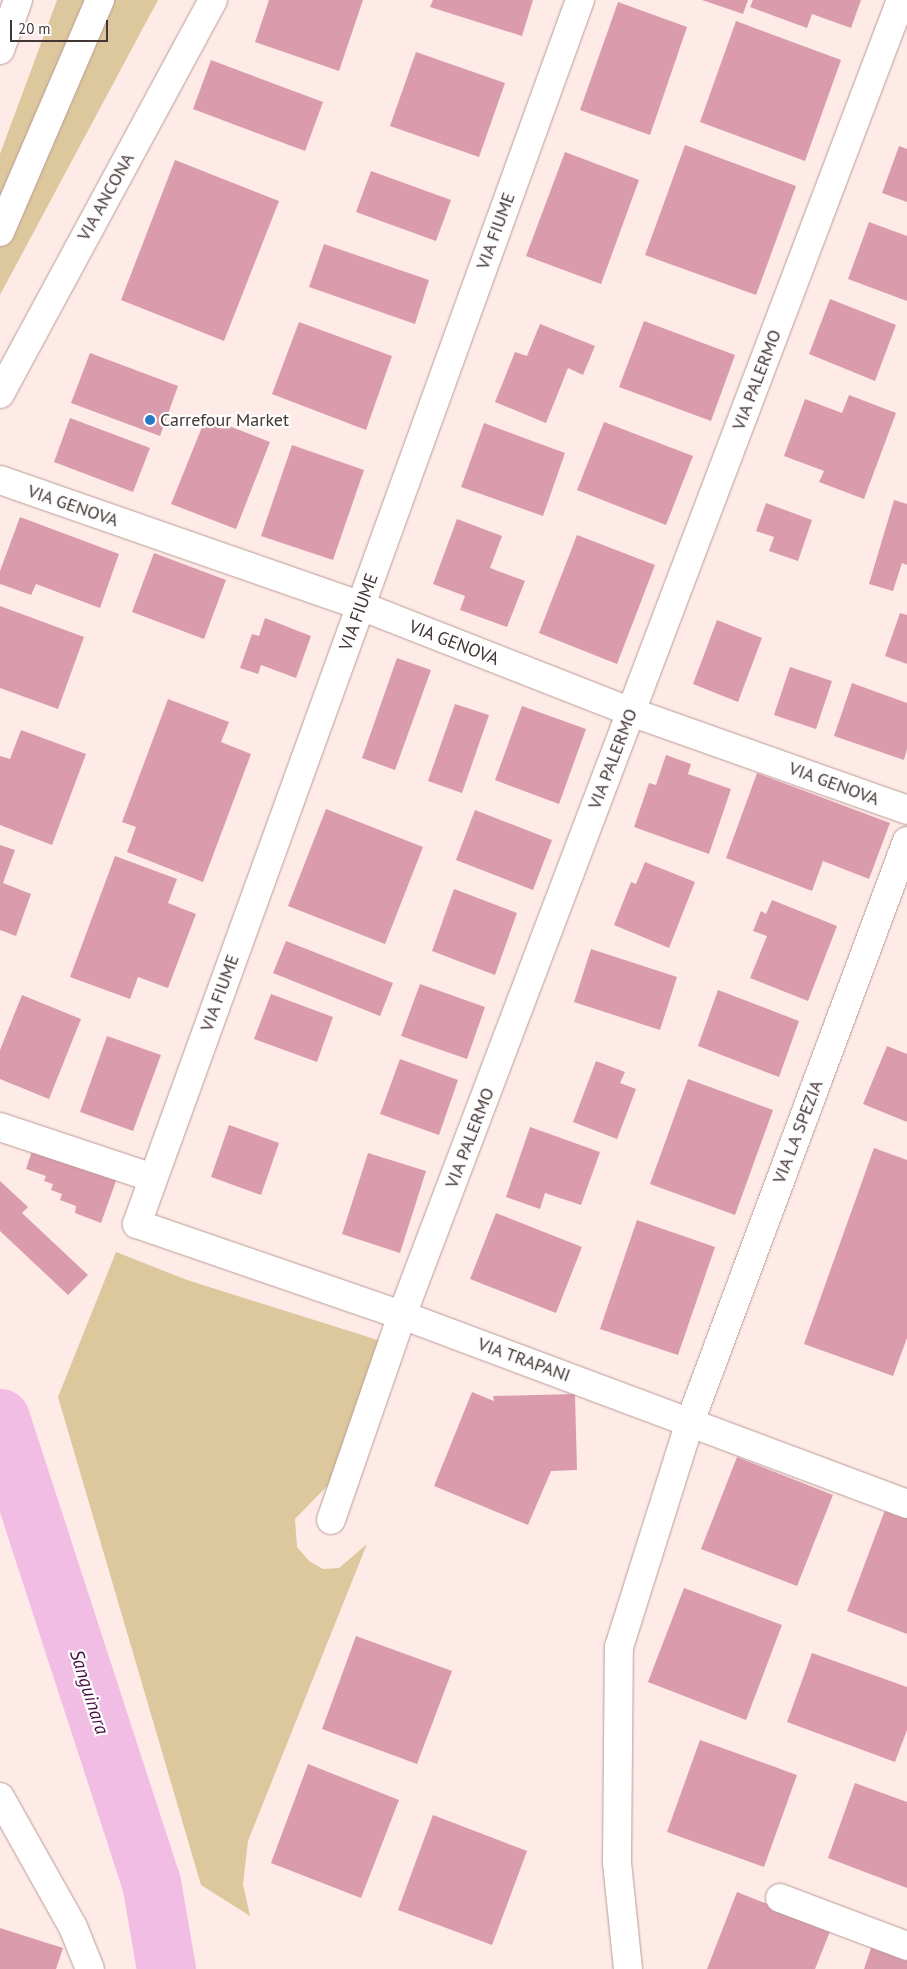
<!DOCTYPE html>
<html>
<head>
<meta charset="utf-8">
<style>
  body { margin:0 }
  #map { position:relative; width:907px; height:1969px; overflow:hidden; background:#feebe7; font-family:"PT Sans",sans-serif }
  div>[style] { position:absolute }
  .green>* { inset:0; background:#ddc79c }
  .river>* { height:59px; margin:-29.5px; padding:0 29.5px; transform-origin:29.5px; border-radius:29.5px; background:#f1bde5 }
  .building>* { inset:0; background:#da9bac }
  .roads { filter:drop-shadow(0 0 1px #ba9b96) drop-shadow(0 0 1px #ba9b96) }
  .pedestrian>* { height:28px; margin:-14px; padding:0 14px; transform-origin:14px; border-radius:14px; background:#fff }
  .minor>* { height:28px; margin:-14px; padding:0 14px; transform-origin:14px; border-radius:14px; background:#fff }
  .tertiary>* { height:28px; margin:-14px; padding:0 14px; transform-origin:14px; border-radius:14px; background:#fff }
  .dots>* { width:14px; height:14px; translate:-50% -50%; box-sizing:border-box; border:2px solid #fdfdfd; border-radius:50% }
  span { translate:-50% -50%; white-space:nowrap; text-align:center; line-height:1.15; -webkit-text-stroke:4.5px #fdfdfd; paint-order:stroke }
  .street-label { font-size:18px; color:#433634 }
  .poi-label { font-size:18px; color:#433634 }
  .left { translate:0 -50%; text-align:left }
  .water-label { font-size:19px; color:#490e41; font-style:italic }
  .scale { position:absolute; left:10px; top:20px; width:98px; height:22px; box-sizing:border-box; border:2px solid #433634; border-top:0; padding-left:6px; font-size:15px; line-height:18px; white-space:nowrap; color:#433634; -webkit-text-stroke:4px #fdfdfd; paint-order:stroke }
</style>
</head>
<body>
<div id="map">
  <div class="green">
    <i style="clip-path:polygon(57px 0,158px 0,0 295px,0 154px)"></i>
    <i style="clip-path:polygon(116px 1252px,187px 1280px,381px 1341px,333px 1480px,295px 1519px,297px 1547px,309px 1561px,323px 1569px,339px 1568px,367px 1544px,248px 1841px,243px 1884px,250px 1916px,201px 1885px,58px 1397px)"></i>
  </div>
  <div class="river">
    <i style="left:0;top:1418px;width:488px;rotate:72deg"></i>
    <i style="left:151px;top:1882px;width:88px;rotate:80.2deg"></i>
  </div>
  <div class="building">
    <i style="clip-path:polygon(269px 0,363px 0,339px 71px,255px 42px)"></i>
    <i style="clip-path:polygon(433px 0,533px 0,522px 36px,430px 7px)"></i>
    <i style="clip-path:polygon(702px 0,748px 0,743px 14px)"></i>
    <i style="clip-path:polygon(753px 0,861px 0,851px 28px,812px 14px,807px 28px,750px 7px)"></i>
    <i style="clip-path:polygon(618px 2px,687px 27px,650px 135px,580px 110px)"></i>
    <i style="clip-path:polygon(736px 21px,841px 60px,805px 161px,700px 122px)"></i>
    <i style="clip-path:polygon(416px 52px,505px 83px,479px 157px,390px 126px)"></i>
    <i style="clip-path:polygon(211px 60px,323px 102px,305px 151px,193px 109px)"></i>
    <i style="clip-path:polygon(685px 145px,796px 186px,756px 295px,645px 255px)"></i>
    <i style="clip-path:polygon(899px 146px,907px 149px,907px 202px,882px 193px)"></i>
    <i style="clip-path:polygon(565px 152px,639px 180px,601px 284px,526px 256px)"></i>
    <i style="clip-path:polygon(175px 160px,279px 201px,224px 341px,121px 300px)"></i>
    <i style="clip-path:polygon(371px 171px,451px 200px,436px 241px,356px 212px)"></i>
    <i style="clip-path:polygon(869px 222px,907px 236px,907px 301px,848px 279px)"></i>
    <i style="clip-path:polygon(324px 244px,429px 280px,415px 324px,309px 287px)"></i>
    <i style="clip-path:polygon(830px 299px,896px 325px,875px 381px,809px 354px)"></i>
    <i style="clip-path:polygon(644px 321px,735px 355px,711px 421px,619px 387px)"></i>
    <i style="clip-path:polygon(299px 322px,392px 356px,366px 430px,272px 394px)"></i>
    <i style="clip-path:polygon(540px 324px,595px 346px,583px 375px,568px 368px,546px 423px,495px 402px,515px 352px,527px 356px)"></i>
    <i style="clip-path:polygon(90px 353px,178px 386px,160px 436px,71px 403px)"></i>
    <i style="clip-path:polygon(849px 395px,896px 413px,864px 499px,819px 482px,824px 471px,784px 456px,805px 399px,842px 413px)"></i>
    <i style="clip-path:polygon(206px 417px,270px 442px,236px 529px,171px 504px)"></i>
    <i style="clip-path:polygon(70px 418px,150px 448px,133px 492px,54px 462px)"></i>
    <i style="clip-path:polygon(604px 422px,693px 456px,666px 525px,577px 490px)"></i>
    <i style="clip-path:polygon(484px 423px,565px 453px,543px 516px,461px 487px)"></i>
    <i style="clip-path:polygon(292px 445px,364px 470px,333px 560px,261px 536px)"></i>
    <i style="clip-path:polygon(894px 500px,907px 504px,907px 565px,902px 563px,893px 591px,869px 584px)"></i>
    <i style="clip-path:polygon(766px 503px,812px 520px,798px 561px,769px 551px,774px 537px,756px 531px)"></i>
    <i style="clip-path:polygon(20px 517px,119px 554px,100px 608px,36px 584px,31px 595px,0 584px,0 571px)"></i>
    <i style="clip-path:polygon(457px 519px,502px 536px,490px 568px,525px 581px,507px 627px,460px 610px,465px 596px,433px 584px)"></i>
    <i style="clip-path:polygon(577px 535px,655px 565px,617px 664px,539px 633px)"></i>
    <i style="clip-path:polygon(154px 553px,226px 580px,204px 639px,132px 612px)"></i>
    <i style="clip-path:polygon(0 606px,84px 637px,58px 709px,0 688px)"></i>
    <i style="clip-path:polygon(900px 613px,907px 615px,907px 664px,885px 656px)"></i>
    <i style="clip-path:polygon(265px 618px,311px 636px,296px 678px,261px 665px,258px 674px,240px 668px,252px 634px,259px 636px)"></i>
    <i style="clip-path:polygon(717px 620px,762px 638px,738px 702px,693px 684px)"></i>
    <i style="clip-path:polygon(397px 658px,431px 670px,395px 770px,362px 758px)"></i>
    <i style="clip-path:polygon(790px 667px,832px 681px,816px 729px,774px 715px)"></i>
    <i style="clip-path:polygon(852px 683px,907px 703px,907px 749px,904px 760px,834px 736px)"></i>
    <i style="clip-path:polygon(168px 699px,229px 722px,221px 742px,251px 754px,203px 882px,127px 852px,136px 827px,122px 822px)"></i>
    <i style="clip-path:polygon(455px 704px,489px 715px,462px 793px,428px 781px)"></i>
    <i style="clip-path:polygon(522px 706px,586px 729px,559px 804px,495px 780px)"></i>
    <i style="clip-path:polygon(21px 730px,86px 754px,52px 845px,0 825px,0 756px,10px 759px)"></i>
    <i style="clip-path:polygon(666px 755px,691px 764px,688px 774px,731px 789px,709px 854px,634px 827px,649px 783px,656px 785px)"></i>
    <i style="clip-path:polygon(757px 773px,890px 823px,869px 879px,823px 861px,812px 891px,726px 858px)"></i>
    <i style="clip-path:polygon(326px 809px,423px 847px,385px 944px,288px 906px)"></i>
    <i style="clip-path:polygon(475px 810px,552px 840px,533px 890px,456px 860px)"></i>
    <i style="clip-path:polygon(0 845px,15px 850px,3px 883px,31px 894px,16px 936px,0 930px)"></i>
    <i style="clip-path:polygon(115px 856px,177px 879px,168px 903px,196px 914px,168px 988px,138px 977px,130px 999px,70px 977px)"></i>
    <i style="clip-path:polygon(645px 862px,695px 882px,669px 948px,614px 925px,631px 882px,636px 884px)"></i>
    <i style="clip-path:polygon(454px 889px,517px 913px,495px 975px,432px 951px)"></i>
    <i style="clip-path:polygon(772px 900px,837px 926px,808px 1001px,750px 978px,767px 936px,753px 931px,761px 911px,766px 914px)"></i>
    <i style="clip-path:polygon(286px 941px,393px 983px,380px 1016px,273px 973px)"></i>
    <i style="clip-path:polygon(591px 949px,677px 977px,660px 1030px,574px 1002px)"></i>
    <i style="clip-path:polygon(420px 984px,485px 1007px,467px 1059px,401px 1036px)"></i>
    <i style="clip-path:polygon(718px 990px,799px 1021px,779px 1077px,698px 1046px)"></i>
    <i style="clip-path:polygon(271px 994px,333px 1017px,317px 1062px,254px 1039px)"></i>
    <i style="clip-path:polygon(22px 995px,81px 1019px,49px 1099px,0 1079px,0 1050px)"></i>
    <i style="clip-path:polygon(107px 1036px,161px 1055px,133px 1131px,80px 1112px)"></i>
    <i style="clip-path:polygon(887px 1046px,907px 1054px,907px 1122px,863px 1104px)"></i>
    <i style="clip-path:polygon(400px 1059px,458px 1080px,439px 1135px,380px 1114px)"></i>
    <i style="clip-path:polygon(596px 1061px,625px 1072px,620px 1083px,636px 1089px,617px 1139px,573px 1122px)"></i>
    <i style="clip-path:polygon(688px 1079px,773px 1110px,735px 1215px,650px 1184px)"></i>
    <i style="clip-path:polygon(229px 1125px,279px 1143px,261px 1195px,211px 1177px)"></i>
    <i style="clip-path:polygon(530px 1127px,600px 1152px,581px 1205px,545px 1193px,540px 1209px,506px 1197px)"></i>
    <i style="clip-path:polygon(33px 1148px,117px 1178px,101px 1223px,75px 1213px,76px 1206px,60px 1200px,62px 1194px,51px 1190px,53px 1184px,44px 1181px,46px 1176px,26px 1169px)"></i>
    <i style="clip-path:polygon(874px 1148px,907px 1160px,907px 1338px,893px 1376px,804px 1344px)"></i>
    <i style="clip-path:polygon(368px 1153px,426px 1171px,400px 1253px,342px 1234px)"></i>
    <i style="clip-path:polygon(0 1181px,28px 1207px,22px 1213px,88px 1275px,68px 1295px,0 1231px)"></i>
    <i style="clip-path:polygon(496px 1213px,582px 1247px,556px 1313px,470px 1279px)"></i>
    <i style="clip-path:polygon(637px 1220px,715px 1247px,678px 1355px,600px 1329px)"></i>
    <i style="clip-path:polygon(472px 1392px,494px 1401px,493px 1396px,575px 1394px,577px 1470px,551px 1471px,528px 1525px,434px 1486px)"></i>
    <i style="clip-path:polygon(737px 1457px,833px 1495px,797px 1586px,701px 1549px)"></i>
    <i style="clip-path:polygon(885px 1510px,907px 1518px,907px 1634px,847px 1611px)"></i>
    <i style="clip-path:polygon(684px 1588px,782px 1625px,746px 1720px,648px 1682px)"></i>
    <i style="clip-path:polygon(356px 1636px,452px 1671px,417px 1764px,322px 1729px)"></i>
    <i style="clip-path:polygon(812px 1653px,907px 1687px,907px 1730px,895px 1762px,787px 1722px)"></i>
    <i style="clip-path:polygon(700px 1740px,797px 1775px,764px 1867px,667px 1832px)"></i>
    <i style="clip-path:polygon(308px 1764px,399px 1800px,361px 1898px,271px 1863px)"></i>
    <i style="clip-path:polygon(855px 1783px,907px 1802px,907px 1888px,828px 1858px)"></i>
    <i style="clip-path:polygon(433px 1815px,527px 1851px,492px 1945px,398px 1910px)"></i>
    <i style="clip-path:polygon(737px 1892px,831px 1929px,815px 1969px,707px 1969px)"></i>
    <i style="clip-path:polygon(0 1928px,63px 1948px,56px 1969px,0 1969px)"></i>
    <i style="clip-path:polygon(873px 1942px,907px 1954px,907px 1969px,864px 1969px)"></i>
  </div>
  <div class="roads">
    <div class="pedestrian">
      <i style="left:0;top:232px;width:253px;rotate:-66.7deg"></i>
    </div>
    <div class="minor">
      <i style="left:580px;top:0;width:1302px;rotate:109.9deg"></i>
      <i style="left:137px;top:1224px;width:280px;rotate:19deg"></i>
      <i style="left:402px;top:1315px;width:539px;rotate:20.52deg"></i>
      <i style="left:0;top:480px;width:382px;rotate:19.2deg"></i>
      <i style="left:361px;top:606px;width:290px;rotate:21.4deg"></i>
      <i style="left:631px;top:712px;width:293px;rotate:19.5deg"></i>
      <i style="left:0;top:1127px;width:161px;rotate:18.4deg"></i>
      <i style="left:331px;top:1520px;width:217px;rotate:-70.9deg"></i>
      <i style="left:402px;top:1315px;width:1406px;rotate:-69.22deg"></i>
      <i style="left:0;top:1797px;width:149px;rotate:60.7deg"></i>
      <i style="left:73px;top:1927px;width:45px;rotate:68deg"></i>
      <i style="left:780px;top:1898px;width:136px;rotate:20.7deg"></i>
      <i style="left:628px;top:1969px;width:108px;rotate:-95.9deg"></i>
      <i style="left:617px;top:1862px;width:215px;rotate:-89.5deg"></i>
      <i style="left:619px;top:1647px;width:236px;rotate:-72.5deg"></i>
      <i style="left:690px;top:1422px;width:620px;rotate:-69.52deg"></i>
    </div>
    <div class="tertiary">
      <i style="left:0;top:50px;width:53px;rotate:-70.2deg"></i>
      <i style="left:0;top:394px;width:448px;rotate:-61.6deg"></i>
    </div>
  </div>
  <div class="dots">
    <i style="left:150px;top:420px;background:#2779c7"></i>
  </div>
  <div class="street-label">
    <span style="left:106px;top:197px;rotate:-61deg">VIA ANCONA</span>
    <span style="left:496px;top:231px;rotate:-70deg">VIA FIUME</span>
    <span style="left:757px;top:380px;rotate:-69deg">VIA PALERMO</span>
    <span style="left:73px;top:506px;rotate:19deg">VIA GENOVA</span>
    <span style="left:359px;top:612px;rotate:-70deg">VIA FIUME</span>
    <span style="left:454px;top:643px;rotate:21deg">VIA GENOVA</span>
    <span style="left:613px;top:759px;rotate:-69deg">VIA PALERMO</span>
    <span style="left:834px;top:784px;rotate:20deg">VIA GENOVA</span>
    <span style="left:220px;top:993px;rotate:-70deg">VIA FIUME</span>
    <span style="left:798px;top:1132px;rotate:-69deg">VIA LA SPEZIA</span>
    <span style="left:470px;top:1138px;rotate:-69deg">VIA PALERMO</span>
    <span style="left:524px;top:1360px;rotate:20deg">VIA TRAPANI</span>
  </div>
  <div class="poi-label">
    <span class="left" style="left:160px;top:420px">Carrefour Market</span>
  </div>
  <div class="water-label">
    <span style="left:89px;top:1692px;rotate:72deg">Sanguinara</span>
  </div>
  <div class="scale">20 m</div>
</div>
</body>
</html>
